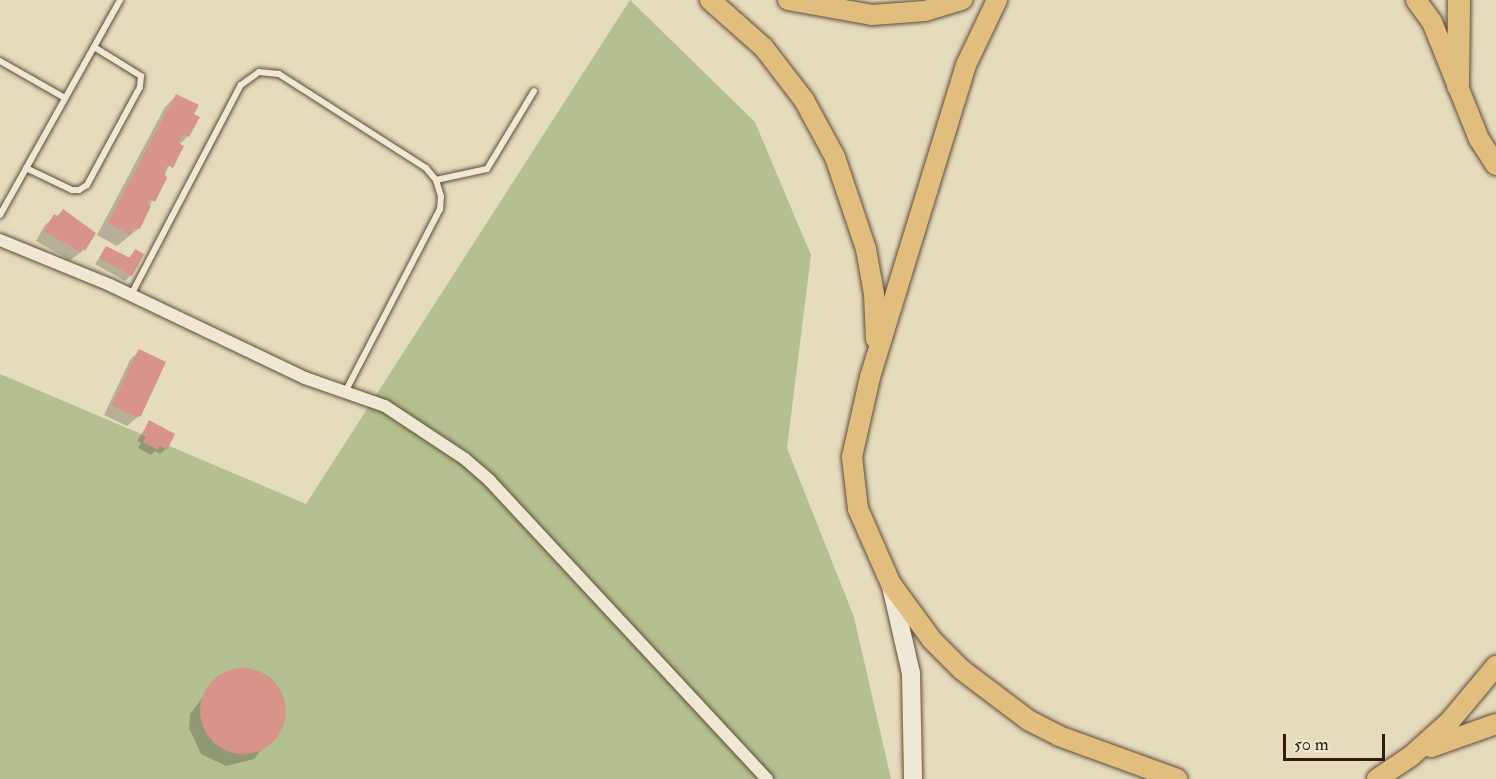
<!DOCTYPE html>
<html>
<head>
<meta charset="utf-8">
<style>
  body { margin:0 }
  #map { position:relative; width:1496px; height:779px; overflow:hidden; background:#e5dbbd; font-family:"IM FELL Double Pica",serif }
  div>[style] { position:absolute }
  .green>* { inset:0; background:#b5c091 }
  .shadow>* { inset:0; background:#0003 }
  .building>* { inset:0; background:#d8948a }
  .round { border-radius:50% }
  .roads { filter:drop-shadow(0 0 2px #604c38) drop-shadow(0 0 2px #604c38) }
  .lane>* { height:6px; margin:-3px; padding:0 3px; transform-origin:3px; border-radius:3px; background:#eee8d4 }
  .street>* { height:12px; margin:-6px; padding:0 6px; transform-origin:6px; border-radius:6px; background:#eee8d4 }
  .secondary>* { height:18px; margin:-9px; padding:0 9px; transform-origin:9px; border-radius:9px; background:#eee8d4 }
  .primary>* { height:20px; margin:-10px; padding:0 10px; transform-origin:10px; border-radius:10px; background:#e2be7e }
  .highway>* { height:22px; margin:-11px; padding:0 11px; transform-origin:11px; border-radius:11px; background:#e2be7e }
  span { translate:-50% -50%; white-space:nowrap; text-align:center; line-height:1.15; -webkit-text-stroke:4.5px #eee8d4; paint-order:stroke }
  .scale { position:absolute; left:1283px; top:734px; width:102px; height:27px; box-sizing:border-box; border:3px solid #331c0b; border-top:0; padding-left:8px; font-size:18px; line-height:21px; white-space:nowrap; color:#331c0b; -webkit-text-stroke:4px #eee8d4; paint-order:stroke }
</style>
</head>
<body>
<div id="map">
  <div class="green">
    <i style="clip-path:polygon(630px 0,755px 122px,811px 255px,787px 448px,854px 617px,891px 779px,0 779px,0 374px,306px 504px)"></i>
  </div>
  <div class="shadow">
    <i style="clip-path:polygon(177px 95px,192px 114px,188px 136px,179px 145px,139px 228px,117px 246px,97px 235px,165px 107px)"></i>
    <i style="clip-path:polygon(63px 211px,84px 250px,70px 260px,36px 241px,45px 225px)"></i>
    <i style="clip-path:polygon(107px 248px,128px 259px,135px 251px,131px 275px,125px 281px,95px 264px)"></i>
    <i style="clip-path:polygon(139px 351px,140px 415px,127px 426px,104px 415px,130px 360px)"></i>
    <i style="clip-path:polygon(149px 422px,166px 449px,160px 454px,155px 451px,151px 455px,138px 448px,141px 443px,137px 441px)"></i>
    <i style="clip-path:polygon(241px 669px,266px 676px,276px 684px,285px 709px,283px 723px,254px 759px,226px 766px,201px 754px,189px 728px,190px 714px,217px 679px)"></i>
  </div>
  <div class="building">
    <i style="clip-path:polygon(176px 94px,199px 105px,194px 114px,200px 117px,189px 137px,183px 134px,178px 143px,184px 146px,173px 168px,167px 165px,164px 173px,167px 178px,155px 202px,149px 199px,146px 204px,151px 206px,140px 229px,134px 228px,130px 235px,108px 223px)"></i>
    <i style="clip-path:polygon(63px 209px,96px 233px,85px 251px,82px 247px,80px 252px,44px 231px,54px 214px,58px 217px)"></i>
    <i style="clip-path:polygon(106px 246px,130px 258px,135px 249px,144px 254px,132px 276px,99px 258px)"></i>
    <i style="clip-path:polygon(139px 349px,166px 362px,141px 416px,136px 417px,112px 405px)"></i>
    <i style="clip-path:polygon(149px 420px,175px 434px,167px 450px,160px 446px,158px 450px,143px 442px,146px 437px,142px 435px)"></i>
    <i class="round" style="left:200px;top:668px;width:86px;height:86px"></i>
  </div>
  <div class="roads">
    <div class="lane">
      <i style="left:0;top:61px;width:75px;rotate:29.6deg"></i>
      <i style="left:26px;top:168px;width:51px;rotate:25.6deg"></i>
      <i style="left:72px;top:190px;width:7px"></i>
      <i style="left:79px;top:190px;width:9px;rotate:-32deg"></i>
      <i style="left:87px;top:185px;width:111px;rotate:-61.6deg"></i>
      <i style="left:140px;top:87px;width:11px;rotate:-85deg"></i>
      <i style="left:141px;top:76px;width:55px;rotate:-148.3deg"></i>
      <i style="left:436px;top:180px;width:52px;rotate:-12.2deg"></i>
      <i style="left:487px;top:169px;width:91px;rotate:-58.9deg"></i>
      <i style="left:0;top:215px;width:246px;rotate:-60.8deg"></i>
      <i style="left:131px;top:295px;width:237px;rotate:-62.4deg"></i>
      <i style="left:241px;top:85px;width:22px;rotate:-36deg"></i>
      <i style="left:259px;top:72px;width:20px;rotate:6deg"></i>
      <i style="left:279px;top:74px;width:174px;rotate:32.6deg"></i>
      <i style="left:426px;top:168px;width:16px;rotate:50deg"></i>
      <i style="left:436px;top:180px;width:17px;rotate:73deg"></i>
      <i style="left:441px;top:196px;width:13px;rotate:94deg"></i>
      <i style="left:440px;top:209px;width:206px;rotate:117.4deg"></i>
    </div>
    <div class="street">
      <i style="left:0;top:240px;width:119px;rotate:22.2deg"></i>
      <i style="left:110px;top:285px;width:216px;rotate:25.5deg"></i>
      <i style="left:305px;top:378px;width:85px;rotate:19.3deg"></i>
      <i style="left:385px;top:406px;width:96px;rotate:33.5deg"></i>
      <i style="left:465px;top:459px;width:33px;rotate:41deg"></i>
      <i style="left:490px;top:481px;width:407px;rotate:47.1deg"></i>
    </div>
    <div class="secondary">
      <i style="left:891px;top:586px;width:89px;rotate:77.1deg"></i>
      <i style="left:911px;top:673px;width:106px;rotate:88.9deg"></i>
    </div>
    <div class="primary">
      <i style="left:710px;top:0;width:72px;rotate:41.6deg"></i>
      <i style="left:764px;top:48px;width:66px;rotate:52.4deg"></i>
      <i style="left:804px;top:100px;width:65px;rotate:61.5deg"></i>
      <i style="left:835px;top:157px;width:97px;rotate:71.4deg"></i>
      <i style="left:866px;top:249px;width:46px;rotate:79.9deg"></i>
      <i style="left:874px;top:294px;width:45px;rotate:87.5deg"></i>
      <i style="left:788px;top:0;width:85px;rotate:10.1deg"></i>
      <i style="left:872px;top:15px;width:53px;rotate:-4.3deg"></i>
      <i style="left:925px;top:11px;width:39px;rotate:-17deg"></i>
      <i style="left:997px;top:0;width:72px;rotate:115.5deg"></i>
      <i style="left:966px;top:65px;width:326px;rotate:107.1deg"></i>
      <i style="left:870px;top:377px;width:82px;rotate:102.7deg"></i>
      <i style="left:852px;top:457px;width:52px;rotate:83.4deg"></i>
      <i style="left:858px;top:509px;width:82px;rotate:66.3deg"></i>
      <i style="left:891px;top:584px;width:69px;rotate:53.8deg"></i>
      <i style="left:932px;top:640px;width:42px;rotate:45deg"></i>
      <i style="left:962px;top:670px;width:83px;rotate:37.1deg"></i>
      <i style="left:1028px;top:720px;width:35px;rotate:27deg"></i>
      <i style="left:1059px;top:736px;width:126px;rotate:20deg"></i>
      <i style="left:1416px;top:0;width:27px;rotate:54deg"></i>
      <i style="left:1432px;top:22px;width:126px;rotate:68.1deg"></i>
      <i style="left:1479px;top:139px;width:31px;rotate:57deg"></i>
      <i style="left:1431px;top:747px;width:69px;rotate:-19.5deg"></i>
      <i style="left:1377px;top:779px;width:40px;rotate:-34deg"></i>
      <i style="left:1410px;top:757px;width:54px;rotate:-42deg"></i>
      <i style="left:1450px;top:721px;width:72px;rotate:-50.1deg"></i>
    </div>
    <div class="highway">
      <i style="left:1458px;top:86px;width:86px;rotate:-89.3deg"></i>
    </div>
  </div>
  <div class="scale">50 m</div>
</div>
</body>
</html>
